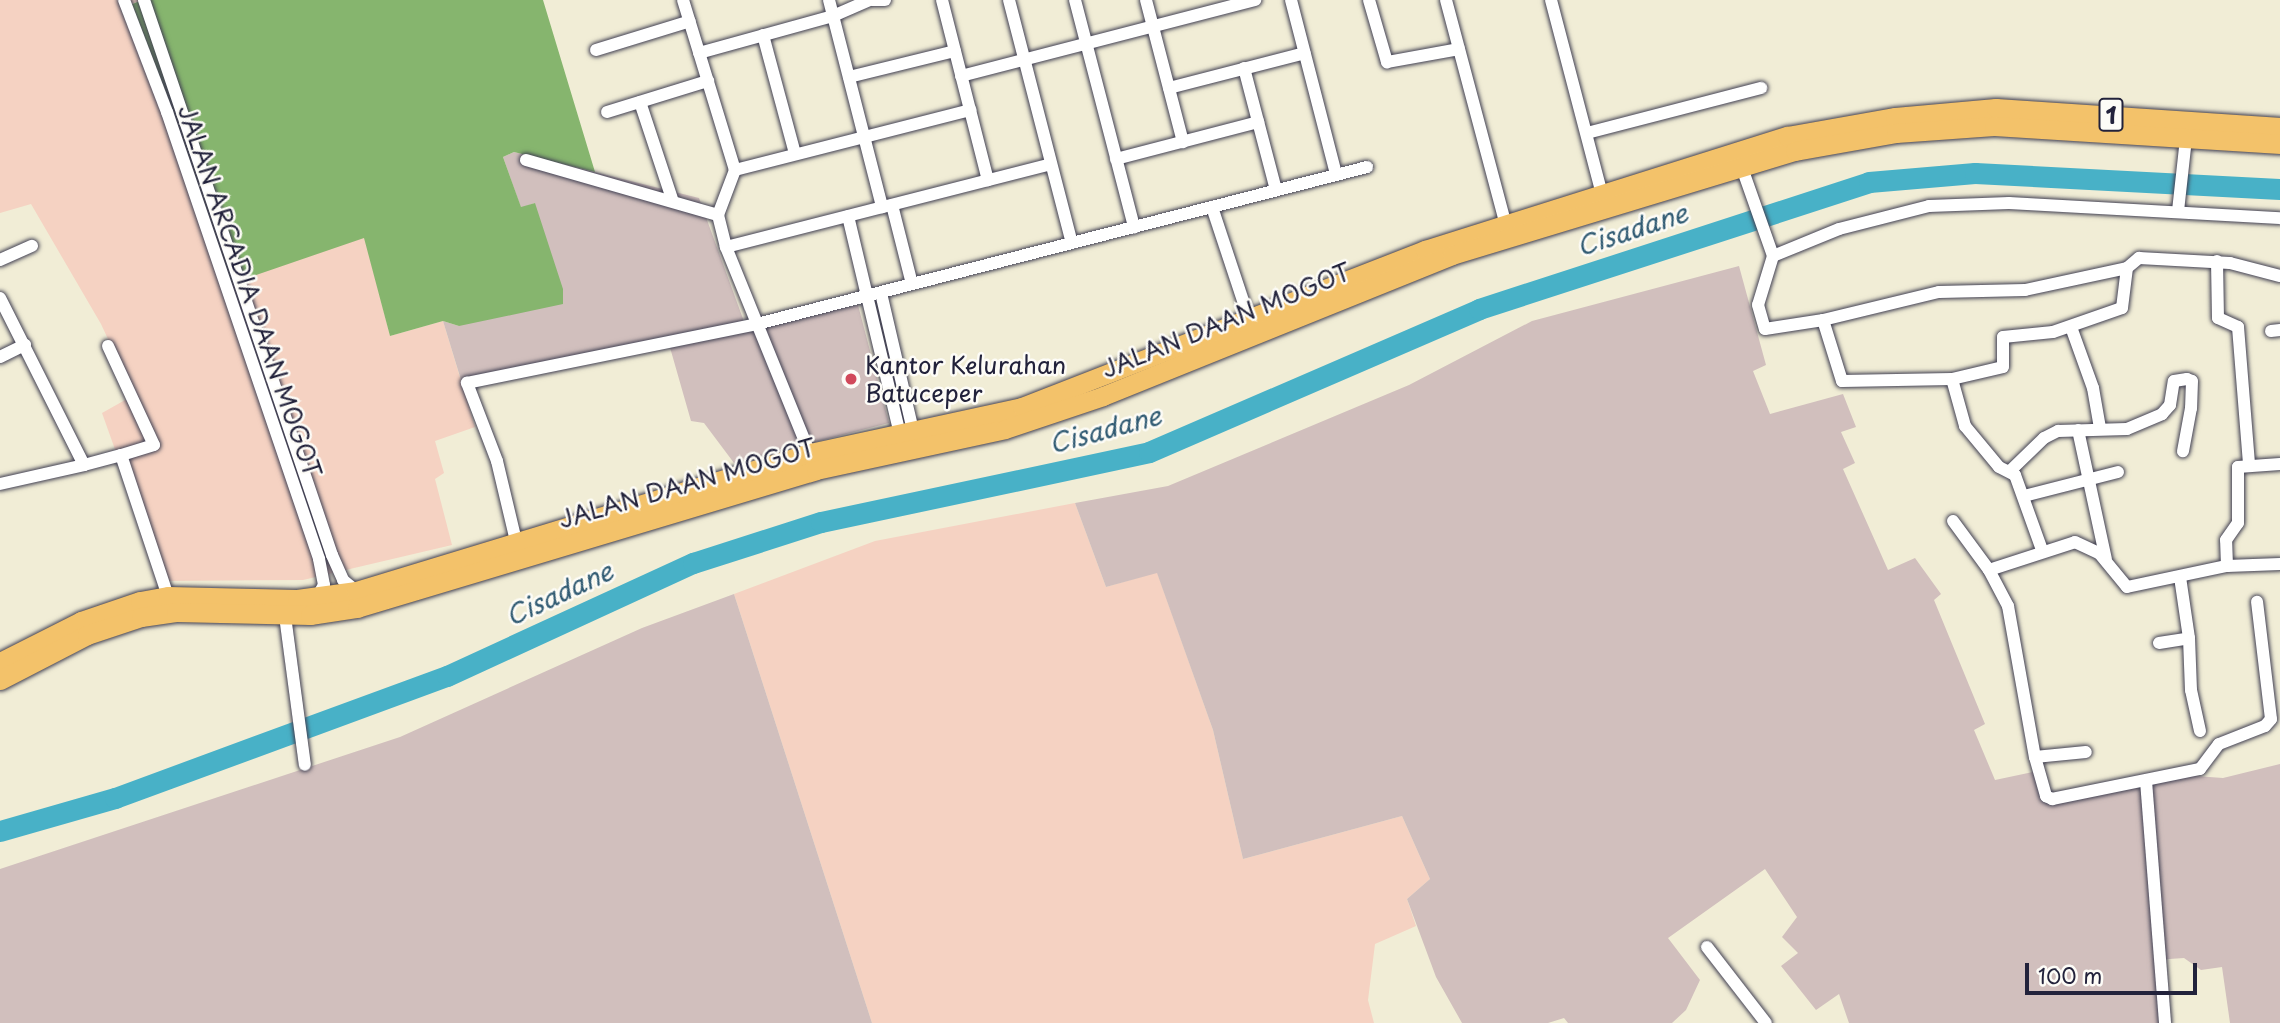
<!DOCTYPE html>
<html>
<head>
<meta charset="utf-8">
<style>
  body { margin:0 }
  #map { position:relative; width:2280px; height:1023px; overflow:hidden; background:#f1edd6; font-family:"Playpen Sans",sans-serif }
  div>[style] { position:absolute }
  .built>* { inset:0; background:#f5d2c2 }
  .industrial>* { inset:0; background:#d1bfbd }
  .forest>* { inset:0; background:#86b56e }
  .river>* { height:21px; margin:-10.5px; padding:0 10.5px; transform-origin:10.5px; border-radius:10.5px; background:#48b1c7 }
  .roads { filter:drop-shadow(0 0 2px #414052) drop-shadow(0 0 2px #414052) }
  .minor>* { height:12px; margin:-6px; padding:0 6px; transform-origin:6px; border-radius:6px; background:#fff }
  .trunk>* { height:19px; margin:-9.5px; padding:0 9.5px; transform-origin:9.5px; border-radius:9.5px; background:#f3c26a }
  .dots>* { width:19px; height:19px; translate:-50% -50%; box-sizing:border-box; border:4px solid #fdfcf7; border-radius:50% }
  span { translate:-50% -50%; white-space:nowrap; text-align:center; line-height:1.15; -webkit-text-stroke:5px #fdfcf7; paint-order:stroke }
  .shield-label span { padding:2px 5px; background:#fdfcf7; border:2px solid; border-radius:5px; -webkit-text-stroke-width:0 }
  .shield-label { font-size:23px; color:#22223b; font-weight:700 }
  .street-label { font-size:24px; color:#22223b }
  .poi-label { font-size:24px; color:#22223b }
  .left { translate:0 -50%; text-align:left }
  .water-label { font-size:26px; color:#315b73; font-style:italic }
  .scale { position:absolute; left:2025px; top:963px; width:172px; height:32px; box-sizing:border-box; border:4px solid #22223b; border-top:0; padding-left:9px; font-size:21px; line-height:24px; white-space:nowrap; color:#22223b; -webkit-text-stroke:5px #fdfcf7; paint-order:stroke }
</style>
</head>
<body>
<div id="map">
  <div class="built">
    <i style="clip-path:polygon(0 0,142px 0,121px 8px,365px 238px,390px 336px,443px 321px,475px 427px,435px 441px,444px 473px,435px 479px,452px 545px,303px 580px,162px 581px,102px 413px,134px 395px,101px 324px,31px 204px,0 213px)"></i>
    <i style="clip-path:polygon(1075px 503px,1106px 587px,1157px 572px,1213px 730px,1243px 859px,1402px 816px,1430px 879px,1407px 899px,1416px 926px,1375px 944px,1368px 1000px,1374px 1023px,872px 1023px,734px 594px,875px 541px)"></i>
  </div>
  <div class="industrial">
    <i style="clip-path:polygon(514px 152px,699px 198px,746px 327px,858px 305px,889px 423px,734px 463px,704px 423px,691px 421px,667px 337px,461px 380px,443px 321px,459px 326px,535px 203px,521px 208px,503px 157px)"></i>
    <i style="clip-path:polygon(1739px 266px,1766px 365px,1753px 371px,1770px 414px,1843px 394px,1856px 427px,1841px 432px,1855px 463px,1843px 469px,1888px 570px,1915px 558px,1941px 594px,1934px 600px,1985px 724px,1974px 730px,1995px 780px,2037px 771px,2042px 799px,2182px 775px,2223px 778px,2280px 764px,2280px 1023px,2230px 1023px,2222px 967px,2201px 970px,2184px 958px,2155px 960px,2159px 1023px,1849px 1023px,1839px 994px,1816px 1010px,1781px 966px,1798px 953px,1782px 937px,1797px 917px,1765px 869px,1668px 938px,1700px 980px,1686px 1010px,1672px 1023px,1568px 1023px,1564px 1018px,1548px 1023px,1462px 1023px,1436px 977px,1407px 899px,1430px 879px,1402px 816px,1243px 859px,1213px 730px,1157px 573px,1106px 587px,1075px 503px,1168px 486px,1409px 385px,1532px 321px)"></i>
    <i style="clip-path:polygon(734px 594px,872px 1023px,0 1023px,0 869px,400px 737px,642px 628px)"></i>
  </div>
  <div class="forest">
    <i style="clip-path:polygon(142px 0,543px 0,595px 172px,514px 152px,503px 157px,521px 207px,535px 203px,563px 289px,563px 304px,459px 326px,443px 321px,390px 336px,364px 238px,221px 287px,159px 104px,121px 9px)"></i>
  </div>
  <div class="river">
    <i style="left:0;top:831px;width:120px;rotate:-16deg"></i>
    <i style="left:115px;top:798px;width:354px;rotate:-20.2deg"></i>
    <i style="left:447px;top:676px;width:271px;rotate:-24.7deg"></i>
    <i style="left:693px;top:563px;width:134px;rotate:-17.8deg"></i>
    <i style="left:821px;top:522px;width:335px;rotate:-12deg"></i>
    <i style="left:1149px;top:452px;width:360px;rotate:-23.4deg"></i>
    <i style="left:1479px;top:309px;width:410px;rotate:-18deg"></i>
    <i style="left:1869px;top:182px;width:106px;rotate:-4.9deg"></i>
    <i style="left:1975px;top:173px;width:305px;rotate:3deg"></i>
  </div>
  <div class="roads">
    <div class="minor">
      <i style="left:124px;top:0;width:120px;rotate:69deg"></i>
      <i style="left:167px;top:112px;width:472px;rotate:71.2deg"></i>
      <i style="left:319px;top:559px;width:26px;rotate:79deg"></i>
      <i style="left:324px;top:585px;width:14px;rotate:120deg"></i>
      <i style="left:144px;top:0;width:586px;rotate:71.29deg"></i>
      <i style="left:332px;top:555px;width:27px;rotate:66deg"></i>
      <i style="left:343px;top:580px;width:17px;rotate:40deg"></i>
      <i style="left:683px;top:0;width:178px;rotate:73deg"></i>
      <i style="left:735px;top:170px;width:48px;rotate:110.7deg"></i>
      <i style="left:829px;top:0;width:214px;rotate:75.6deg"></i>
      <i style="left:872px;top:0;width:13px"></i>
      <i style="left:942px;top:0;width:186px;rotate:75.7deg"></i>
      <i style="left:1009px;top:0;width:251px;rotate:75.5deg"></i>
      <i style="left:1075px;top:0;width:235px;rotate:75.4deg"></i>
      <i style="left:1146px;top:0;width:147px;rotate:75.4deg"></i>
      <i style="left:1291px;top:0;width:180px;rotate:75.5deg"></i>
      <i style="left:1369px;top:0;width:65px;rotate:73.8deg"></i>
      <i style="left:1387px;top:62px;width:73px;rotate:-10.2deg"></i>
      <i style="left:1446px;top:0;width:230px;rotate:75.1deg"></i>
      <i style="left:1551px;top:0;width:197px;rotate:75.3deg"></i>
      <i style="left:763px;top:35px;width:123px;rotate:74.9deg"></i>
      <i style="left:596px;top:50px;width:98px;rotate:-17.1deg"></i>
      <i style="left:699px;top:53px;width:139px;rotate:-15.4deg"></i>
      <i style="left:833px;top:16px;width:40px;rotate:-23.4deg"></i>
      <i style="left:1244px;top:68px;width:126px;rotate:75.3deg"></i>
      <i style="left:961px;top:76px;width:304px;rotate:-14.5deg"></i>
      <i style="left:849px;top:77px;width:109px;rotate:-13.8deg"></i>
      <i style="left:1169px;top:88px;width:140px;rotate:-14.4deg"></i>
      <i style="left:640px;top:102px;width:102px;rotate:71.7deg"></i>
      <i style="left:607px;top:112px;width:106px;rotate:-17.1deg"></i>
      <i style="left:1587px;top:133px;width:180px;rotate:-14.5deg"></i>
      <i style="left:1116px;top:159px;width:147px;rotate:-14.6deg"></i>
      <i style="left:526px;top:160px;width:200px;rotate:16deg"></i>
      <i style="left:718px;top:215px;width:33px;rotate:76deg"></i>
      <i style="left:726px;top:247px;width:229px;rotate:67.9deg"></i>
      <i style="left:1741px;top:165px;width:96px;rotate:70.6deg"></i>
      <i style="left:1773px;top:256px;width:51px;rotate:107deg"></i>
      <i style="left:1758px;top:305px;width:25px;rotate:74deg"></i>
      <i style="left:1765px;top:329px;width:59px;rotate:-8.8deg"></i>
      <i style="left:1823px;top:320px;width:64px;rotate:72.7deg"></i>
      <i style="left:1842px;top:381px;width:110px;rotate:-1deg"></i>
      <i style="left:1952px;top:379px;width:49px;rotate:74.5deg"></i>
      <i style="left:1965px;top:426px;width:53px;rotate:50.3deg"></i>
      <i style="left:1999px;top:467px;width:18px;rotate:27deg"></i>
      <i style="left:2015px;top:475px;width:80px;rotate:70.2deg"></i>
      <i style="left:735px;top:170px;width:243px;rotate:-14.3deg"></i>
      <i style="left:892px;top:205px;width:81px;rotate:75.8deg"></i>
      <i style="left:1212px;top:207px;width:118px;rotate:71.7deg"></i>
      <i style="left:2178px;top:211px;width:73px;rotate:-83.7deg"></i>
      <i style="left:848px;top:216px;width:224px;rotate:76.6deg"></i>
      <i style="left:726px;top:247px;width:335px;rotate:-14.3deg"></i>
      <i style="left:1773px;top:256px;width:71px;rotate:-22.2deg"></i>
      <i style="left:1839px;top:229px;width:93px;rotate:-14.3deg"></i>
      <i style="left:1929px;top:206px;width:80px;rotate:-2.1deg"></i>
      <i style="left:2009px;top:203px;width:271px;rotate:3.2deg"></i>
      <i style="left:0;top:260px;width:35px;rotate:-24deg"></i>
      <i style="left:2217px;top:261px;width:57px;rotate:89deg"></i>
      <i style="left:2218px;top:318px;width:22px;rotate:24deg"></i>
      <i style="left:2238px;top:327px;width:138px;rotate:85.4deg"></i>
      <i style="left:881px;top:293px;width:142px;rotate:76.9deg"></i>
      <i style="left:0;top:298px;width:187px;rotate:63.3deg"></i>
      <i style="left:84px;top:465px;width:38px;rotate:-15deg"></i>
      <i style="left:121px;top:455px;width:149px;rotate:71.6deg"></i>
      <i style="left:1823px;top:320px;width:119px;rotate:-13.6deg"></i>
      <i style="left:1939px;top:292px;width:86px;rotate:-1.3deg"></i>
      <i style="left:2025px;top:290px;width:104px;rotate:-12.2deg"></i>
      <i style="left:2127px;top:268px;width:16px;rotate:-40deg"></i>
      <i style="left:2139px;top:258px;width:91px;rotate:3.1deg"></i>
      <i style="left:2230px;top:263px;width:52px;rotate:14.6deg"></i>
      <i style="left:2071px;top:327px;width:65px;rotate:70.2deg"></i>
      <i style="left:2093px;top:388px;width:41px;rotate:80.1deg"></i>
      <i style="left:2271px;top:331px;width:9px;rotate:-6deg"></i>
      <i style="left:108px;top:346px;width:109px;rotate:65.1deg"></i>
      <i style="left:154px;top:445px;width:34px;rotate:163deg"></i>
      <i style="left:0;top:357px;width:28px;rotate:-26deg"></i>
      <i style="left:1952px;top:379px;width:52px;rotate:-13.2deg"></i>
      <i style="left:2003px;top:367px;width:30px;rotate:-90deg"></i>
      <i style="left:2003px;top:337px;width:50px;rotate:-5.7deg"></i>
      <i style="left:2053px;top:332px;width:73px;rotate:-19.2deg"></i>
      <i style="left:2122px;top:308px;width:40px;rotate:-82.9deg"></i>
      <i style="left:2078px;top:430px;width:132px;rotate:77.8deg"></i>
      <i style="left:2011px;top:470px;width:46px;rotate:-44.1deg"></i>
      <i style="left:2044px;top:438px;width:16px;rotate:-27deg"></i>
      <i style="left:2058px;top:431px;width:69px;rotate:-1.7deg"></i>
      <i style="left:2127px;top:429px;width:38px;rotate:-23deg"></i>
      <i style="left:2162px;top:414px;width:12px;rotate:-48deg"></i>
      <i style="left:2170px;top:405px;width:24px;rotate:-81deg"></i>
      <i style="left:2174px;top:381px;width:13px;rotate:-9deg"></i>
      <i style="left:2187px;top:379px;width:5px;rotate:22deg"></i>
      <i style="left:2192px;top:381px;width:27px;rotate:92deg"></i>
      <i style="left:2191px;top:408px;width:44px;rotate:100.5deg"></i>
      <i style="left:0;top:484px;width:86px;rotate:-12.7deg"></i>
      <i style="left:2024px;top:496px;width:97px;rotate:-14.3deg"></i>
      <i style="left:1953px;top:521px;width:61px;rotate:53.7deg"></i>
      <i style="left:1989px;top:570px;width:41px;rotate:62.2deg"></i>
      <i style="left:2008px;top:606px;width:153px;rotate:79.9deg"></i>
      <i style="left:2035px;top:757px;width:41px;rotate:74.2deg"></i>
      <i style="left:2046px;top:796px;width:7px;rotate:27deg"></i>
      <i style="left:2052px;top:799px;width:151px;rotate:-11.5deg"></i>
      <i style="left:2200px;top:769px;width:31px;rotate:-53deg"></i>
      <i style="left:2219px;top:744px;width:49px;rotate:-21.4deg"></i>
      <i style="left:2265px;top:726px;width:9px;rotate:-49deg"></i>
      <i style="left:2271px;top:719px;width:118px;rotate:-96.8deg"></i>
      <i style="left:516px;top:541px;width:82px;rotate:-103.4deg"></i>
      <i style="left:497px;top:461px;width:84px;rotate:-111deg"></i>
      <i style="left:467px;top:383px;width:296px;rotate:-11.5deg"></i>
      <i style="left:757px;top:324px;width:630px;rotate:-14.43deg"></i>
      <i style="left:2227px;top:566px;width:26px;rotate:-92deg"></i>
      <i style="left:2226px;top:540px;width:21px;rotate:-55deg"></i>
      <i style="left:2238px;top:523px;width:56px;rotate:-90deg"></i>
      <i style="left:2238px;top:467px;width:42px;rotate:-4.1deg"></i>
      <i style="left:1989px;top:570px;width:90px;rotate:-18deg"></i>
      <i style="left:2075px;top:542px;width:26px;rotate:25deg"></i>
      <i style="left:2099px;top:553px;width:44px;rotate:50.5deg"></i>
      <i style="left:2127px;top:587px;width:102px;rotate:-11.9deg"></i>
      <i style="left:2227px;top:566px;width:53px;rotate:-2.2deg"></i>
      <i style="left:285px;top:616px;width:150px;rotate:82.4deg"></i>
      <i style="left:2189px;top:638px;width:52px;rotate:87.8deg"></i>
      <i style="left:2191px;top:690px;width:42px;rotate:77.6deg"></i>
      <i style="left:2159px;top:643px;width:30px;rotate:-9deg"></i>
      <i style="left:2189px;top:638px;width:62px;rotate:-98.4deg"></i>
      <i style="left:2035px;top:757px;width:51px;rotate:-5.6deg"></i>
      <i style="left:2146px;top:781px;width:243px;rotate:85.5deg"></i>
      <i style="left:1707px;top:947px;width:96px;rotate:52.2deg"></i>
    </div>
    <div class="trunk">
      <i style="left:0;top:662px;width:91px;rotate:-26.8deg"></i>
      <i style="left:81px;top:621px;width:62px;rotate:-18.7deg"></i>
      <i style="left:140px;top:601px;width:28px;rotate:-10deg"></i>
      <i style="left:168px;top:596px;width:129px;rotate:1.3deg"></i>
      <i style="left:297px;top:599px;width:60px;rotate:-7.7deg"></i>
      <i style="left:356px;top:591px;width:475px;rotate:-16.9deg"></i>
      <i style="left:810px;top:453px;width:217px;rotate:-12.2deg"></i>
      <i style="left:1022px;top:407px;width:433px;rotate:-21.3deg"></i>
      <i style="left:1425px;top:250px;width:380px;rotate:-17.5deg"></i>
      <i style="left:1787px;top:136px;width:110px;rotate:-10deg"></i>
      <i style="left:1895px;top:117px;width:101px;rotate:-5.1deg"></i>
      <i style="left:1996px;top:108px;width:285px;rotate:3.8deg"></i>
      <i style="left:0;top:680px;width:98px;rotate:-27.3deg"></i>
      <i style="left:87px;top:635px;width:57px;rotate:-18.4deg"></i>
      <i style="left:141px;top:617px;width:35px;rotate:-8deg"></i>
      <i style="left:176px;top:612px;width:134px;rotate:1.3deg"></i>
      <i style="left:310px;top:615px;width:48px;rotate:-8.5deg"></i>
      <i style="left:357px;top:608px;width:479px;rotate:-16.7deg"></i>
      <i style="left:816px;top:470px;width:193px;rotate:-12.2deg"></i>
      <i style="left:1005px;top:429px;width:103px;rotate:-18.6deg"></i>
      <i style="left:1103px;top:396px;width:376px;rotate:-22deg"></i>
      <i style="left:1452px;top:255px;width:358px;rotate:-16.9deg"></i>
      <i style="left:1795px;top:151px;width:103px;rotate:-10.1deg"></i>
      <i style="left:1896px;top:133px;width:98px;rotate:-4.1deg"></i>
      <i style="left:1994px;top:126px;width:287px;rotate:3.6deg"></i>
    </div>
  </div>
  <div class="dots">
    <i style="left:851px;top:379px;background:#d1495b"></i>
  </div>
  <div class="shield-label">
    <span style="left:2111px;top:115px">1</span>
  </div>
  <div class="street-label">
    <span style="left:250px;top:291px;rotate:71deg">JALAN ARCADIA DAAN MOGOT</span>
    <span style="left:1226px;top:320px;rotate:-22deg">JALAN DAAN MOGOT</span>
    <span style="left:687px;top:483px;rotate:-16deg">JALAN DAAN MOGOT</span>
  </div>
  <div class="poi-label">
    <span class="left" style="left:865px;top:379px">Kantor Kelurahan<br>Batuceper</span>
  </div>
  <div class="water-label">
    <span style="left:1632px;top:229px;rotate:-18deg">Cisadane</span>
    <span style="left:1105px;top:429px;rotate:-15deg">Cisadane</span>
    <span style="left:559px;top:593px;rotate:-25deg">Cisadane</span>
  </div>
  <div class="scale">100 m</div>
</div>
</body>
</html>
